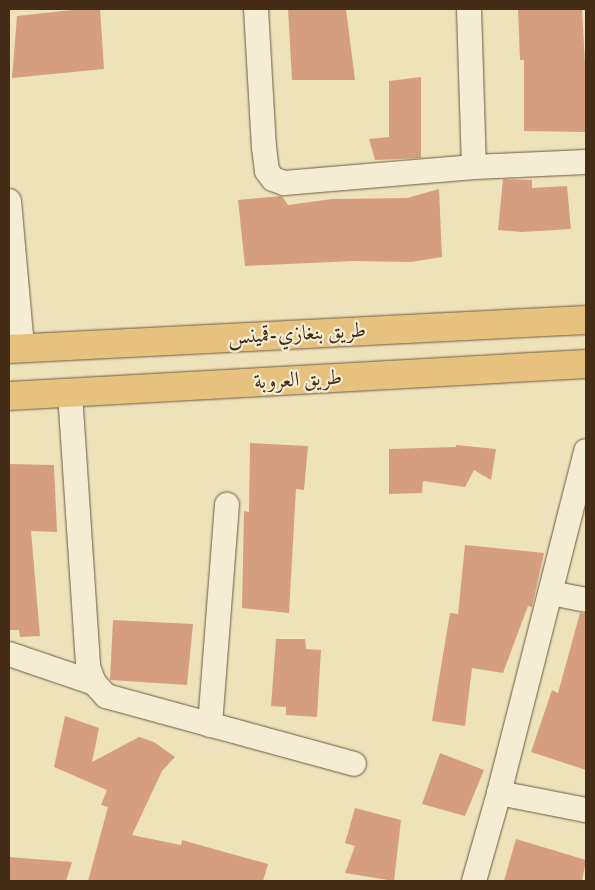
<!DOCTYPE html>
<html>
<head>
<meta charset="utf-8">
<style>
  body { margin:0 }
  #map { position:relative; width:595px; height:890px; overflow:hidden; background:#eee2bb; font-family:"IM FELL DW Pica",Amiri,serif }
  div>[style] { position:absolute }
  .building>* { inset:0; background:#d59f7f }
  .roads { filter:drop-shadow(0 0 1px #6e5a40) drop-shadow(0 0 1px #6e5a40) }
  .street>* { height:24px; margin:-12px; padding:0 12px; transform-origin:12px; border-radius:12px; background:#f4ecd3 }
  .primary>* { height:28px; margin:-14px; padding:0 14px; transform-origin:14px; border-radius:14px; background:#e7c17e }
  span { translate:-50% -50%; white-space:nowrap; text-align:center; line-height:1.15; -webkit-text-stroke:4.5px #f4ecd3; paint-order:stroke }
  .street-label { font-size:21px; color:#442c17 }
  .frame { position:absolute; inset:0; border:10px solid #442c17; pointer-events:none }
</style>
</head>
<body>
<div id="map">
  <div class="building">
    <i style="clip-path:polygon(81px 9px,100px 9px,104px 69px,12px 78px,17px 16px)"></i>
    <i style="clip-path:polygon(288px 9px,346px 9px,355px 80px,292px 80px)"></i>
    <i style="clip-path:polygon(518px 9px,582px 9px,586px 81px,586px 132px,524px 131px,524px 60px,520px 60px)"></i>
    <i style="clip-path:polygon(421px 77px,421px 158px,375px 160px,369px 139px,389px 137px,389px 81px)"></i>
    <i style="clip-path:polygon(503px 179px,532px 180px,532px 188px,567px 186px,571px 229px,521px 232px,498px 230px)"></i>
    <i style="clip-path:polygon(439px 189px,442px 257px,411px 262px,354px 261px,245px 266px,238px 200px,282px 196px,288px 205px,332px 199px,407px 198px)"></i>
    <i style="clip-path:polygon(250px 443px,308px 446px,304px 490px,296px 489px,289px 613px,242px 608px,244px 511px,249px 512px)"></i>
    <i style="clip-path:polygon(456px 445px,496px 449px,491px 480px,474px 470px,465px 487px,423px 481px,422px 493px,389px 494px,389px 449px,456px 447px)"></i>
    <i style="clip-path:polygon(9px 464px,54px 465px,57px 532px,31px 531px,40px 636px,20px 637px,19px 630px,9px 630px)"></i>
    <i style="clip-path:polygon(465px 545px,544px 553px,532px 607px,528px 606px,503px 673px,472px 668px,465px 726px,432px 721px,450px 613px,458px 614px)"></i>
    <i style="clip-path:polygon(580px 613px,586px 614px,586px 770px,531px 752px,552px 690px,558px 693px)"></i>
    <i style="clip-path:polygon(113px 620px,193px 624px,187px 685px,110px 680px)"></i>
    <i style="clip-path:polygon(276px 639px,305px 639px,306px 649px,321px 650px,317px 717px,286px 715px,286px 707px,271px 706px)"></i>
    <i style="clip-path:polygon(65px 716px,99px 728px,92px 762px,139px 737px,154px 742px,175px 757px,162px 771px,132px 835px,181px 845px,182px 840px,268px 864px,263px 881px,88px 881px,108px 807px,101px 805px,107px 790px,54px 767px)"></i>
    <i style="clip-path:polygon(440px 753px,484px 770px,465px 816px,422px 804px)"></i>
    <i style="clip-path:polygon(355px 808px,401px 820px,394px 881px,345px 873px,355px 846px,345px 843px)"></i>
    <i style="clip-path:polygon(516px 839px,586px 860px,582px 881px,504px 881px)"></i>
    <i style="clip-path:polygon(9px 857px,72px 862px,66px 881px,9px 881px)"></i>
  </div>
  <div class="roads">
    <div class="street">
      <i style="left:256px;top:9px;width:138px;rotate:86.7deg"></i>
      <i style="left:264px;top:147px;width:24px;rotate:83deg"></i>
      <i style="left:267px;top:171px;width:10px;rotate:53deg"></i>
      <i style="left:273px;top:179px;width:12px;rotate:20deg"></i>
      <i style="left:284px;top:183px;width:191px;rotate:-4.8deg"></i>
      <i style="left:474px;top:167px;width:112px;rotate:-2.6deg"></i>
      <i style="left:469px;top:9px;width:158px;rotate:88.2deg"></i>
      <i style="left:9px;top:201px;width:148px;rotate:84.9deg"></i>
      <i style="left:70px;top:393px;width:275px;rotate:86.2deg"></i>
      <i style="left:88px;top:667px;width:17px;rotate:69deg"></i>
      <i style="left:94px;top:683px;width:18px;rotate:47deg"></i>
      <i style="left:106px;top:696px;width:257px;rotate:15.3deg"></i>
      <i style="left:551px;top:593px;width:36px;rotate:11deg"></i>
      <i style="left:9px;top:654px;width:90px;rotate:18.8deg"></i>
      <i style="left:210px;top:725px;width:221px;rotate:-85.6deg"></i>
      <i style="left:499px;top:793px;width:89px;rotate:11.1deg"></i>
      <i style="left:474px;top:881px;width:91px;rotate:-74.1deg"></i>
      <i style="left:499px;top:793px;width:353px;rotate:-75.7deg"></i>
    </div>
    <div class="primary">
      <i style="left:9px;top:349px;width:578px;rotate:-2.88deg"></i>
      <i style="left:9px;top:396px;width:578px;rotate:-3.17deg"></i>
    </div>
  </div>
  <div class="street-label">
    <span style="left:297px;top:334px;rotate:-3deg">طريق بنغازي-قمينس</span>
    <span style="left:298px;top:380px;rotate:-3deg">طريق العروبة</span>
  </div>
  <div class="frame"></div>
</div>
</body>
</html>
